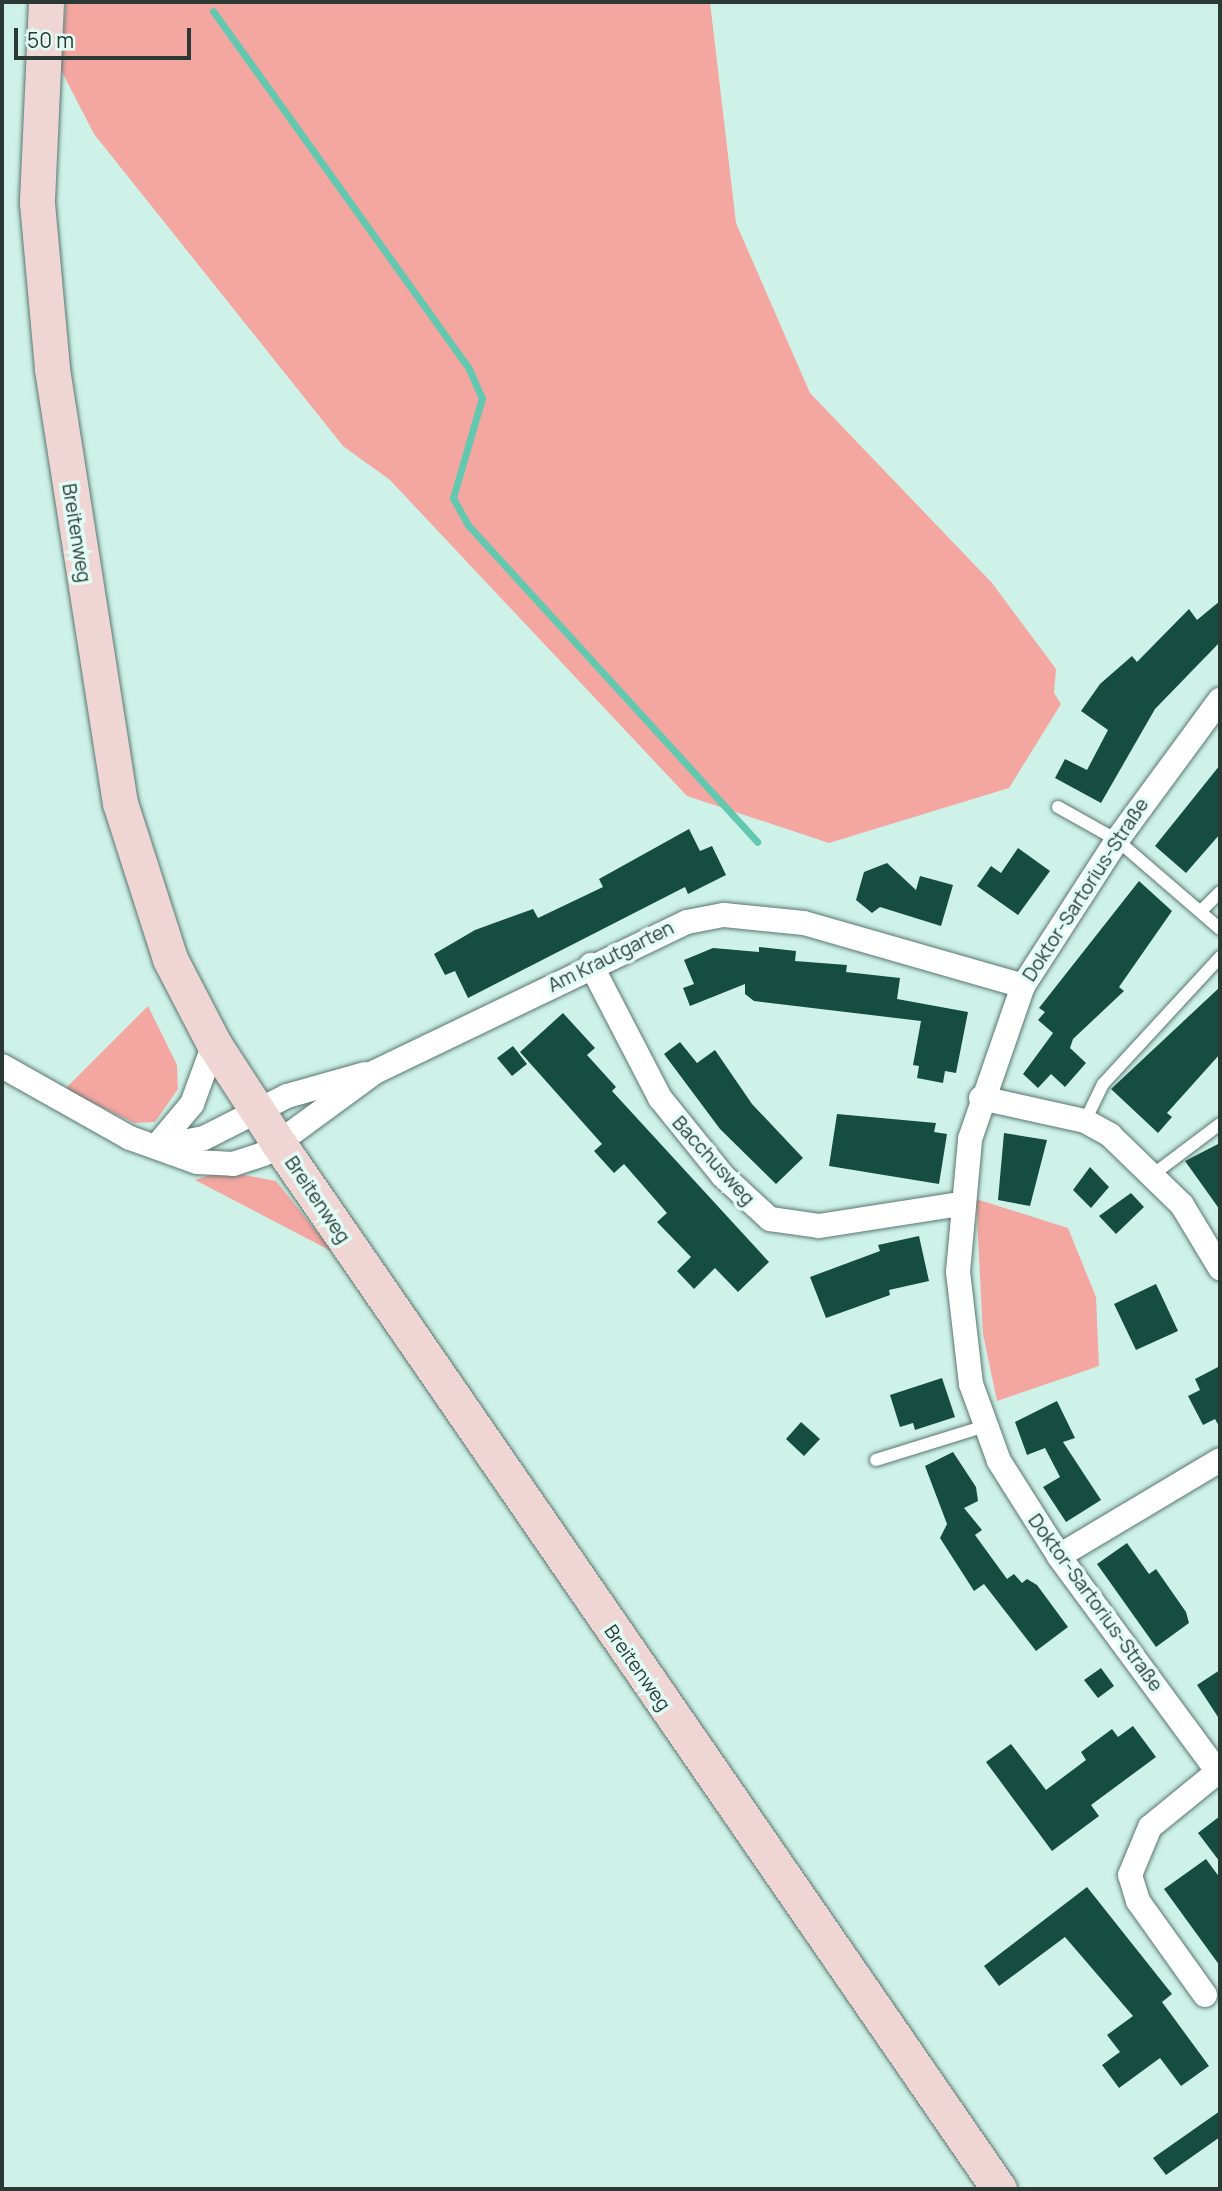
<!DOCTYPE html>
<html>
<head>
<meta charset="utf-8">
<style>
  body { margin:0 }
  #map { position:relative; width:1222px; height:2191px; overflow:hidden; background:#cff2e8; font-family:Manrope,sans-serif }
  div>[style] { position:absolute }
  .green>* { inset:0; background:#f4a6a1 }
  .stream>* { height:7px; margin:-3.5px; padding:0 3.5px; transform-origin:3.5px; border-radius:3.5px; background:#62c8b0 }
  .building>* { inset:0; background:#154d41 }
  .roads { filter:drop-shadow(0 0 2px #58776f) drop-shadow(0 0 2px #58776f) }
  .lane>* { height:12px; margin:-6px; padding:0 6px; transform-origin:6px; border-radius:6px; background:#fff }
  .street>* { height:24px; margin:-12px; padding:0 12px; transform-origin:12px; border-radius:12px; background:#fff }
  .secondary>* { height:35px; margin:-17.5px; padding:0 17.5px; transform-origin:17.5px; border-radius:17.5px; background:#efd5d4 }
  span { translate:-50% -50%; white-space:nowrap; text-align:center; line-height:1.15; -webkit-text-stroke:7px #e2fdf5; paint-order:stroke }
  .street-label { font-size:19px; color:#2b3935 }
  .frame { position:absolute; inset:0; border:4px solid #2b3935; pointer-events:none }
  .scale { position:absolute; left:14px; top:28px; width:177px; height:32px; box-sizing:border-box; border:4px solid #2b3935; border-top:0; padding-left:9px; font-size:21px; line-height:24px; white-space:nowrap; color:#2b3935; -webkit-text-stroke:5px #e2fdf5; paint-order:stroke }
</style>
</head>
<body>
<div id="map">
  <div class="green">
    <i style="clip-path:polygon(66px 2px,710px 2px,736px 223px,810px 393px,992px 583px,1056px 669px,1054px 693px,1061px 704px,1009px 788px,829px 843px,687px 796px,390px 480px,343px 446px,94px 134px,60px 68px)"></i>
    <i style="clip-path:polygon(148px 1006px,177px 1065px,178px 1089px,155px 1122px,134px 1123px,65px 1089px)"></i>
    <i style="clip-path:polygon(223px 1171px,276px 1181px,333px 1252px,195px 1180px)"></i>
    <i style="clip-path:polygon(976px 1199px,1068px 1228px,1096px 1297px,1099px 1366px,997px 1401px,983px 1334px)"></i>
  </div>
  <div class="stream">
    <i style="left:213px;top:11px;width:440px;rotate:54.4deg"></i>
    <i style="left:469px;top:369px;width:32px;rotate:66deg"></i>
    <i style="left:482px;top:398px;width:104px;rotate:106.2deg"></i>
    <i style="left:453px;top:498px;width:31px;rotate:61deg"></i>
    <i style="left:468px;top:525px;width:429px;rotate:47.6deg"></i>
  </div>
  <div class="building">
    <i style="clip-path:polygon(1220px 601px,1220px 642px,1155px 709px,1101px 803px,1055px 778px,1065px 759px,1087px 770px,1108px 730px,1081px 711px,1100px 684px,1132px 656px,1137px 662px,1189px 609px,1197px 620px)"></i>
    <i style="clip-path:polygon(1220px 765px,1220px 834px,1186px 873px,1155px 846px)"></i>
    <i style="clip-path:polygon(689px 829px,700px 851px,712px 846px,726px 875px,688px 894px,685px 887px,468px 998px,455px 971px,445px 975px,434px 954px,475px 930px,533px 909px,538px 918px,603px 887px,599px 879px)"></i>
    <i style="clip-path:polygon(1018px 848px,1050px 871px,1018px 915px,977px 886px,991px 866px,1001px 873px)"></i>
    <i style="clip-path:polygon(887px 863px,916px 890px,920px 876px,953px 885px,941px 926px,880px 907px,872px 913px,856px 900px,864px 872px)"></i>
    <i style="clip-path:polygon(1139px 881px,1172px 911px,1119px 987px,1124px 991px,1073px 1039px,1070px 1048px,1086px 1063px,1065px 1087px,1051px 1074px,1038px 1088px,1023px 1074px,1053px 1033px,1038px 1020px,1045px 1012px,1039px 1008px)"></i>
    <i style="clip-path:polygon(759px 947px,796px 951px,795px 961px,847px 965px,846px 972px,900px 978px,897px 999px,968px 1012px,956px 1073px,945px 1071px,943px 1083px,917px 1078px,919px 1066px,913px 1065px,921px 1021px,754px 1001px,745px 994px,745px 984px,690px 1006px,683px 988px,694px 984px,684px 960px,713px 948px,759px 952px)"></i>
    <i style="clip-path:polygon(1220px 987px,1220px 1054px,1167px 1113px,1172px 1117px,1158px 1133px,1111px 1089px)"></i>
    <i style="clip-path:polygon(563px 1013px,595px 1048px,587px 1055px,616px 1087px,612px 1091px,769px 1262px,738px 1292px,715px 1268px,694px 1289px,677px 1271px,691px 1257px,657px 1222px,667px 1213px,624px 1164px,614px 1173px,594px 1151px,602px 1144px,520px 1052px)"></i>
    <i style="clip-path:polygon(680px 1042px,697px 1063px,715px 1050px,752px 1104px,803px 1158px,776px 1184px,720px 1129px,664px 1054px)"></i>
    <i style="clip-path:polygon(513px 1046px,527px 1064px,512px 1076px,497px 1058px)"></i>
    <i style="clip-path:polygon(837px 1114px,936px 1123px,934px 1132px,947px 1134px,939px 1184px,829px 1166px)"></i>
    <i style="clip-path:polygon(1004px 1133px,1047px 1140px,1030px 1206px,998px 1200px)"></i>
    <i style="clip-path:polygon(1220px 1143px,1220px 1210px,1185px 1161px)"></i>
    <i style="clip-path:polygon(1090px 1167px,1109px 1187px,1091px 1208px,1073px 1190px)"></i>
    <i style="clip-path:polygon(1131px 1193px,1144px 1207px,1116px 1234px,1099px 1216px)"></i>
    <i style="clip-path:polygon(919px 1236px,929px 1281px,889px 1290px,890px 1295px,826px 1318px,810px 1277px,880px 1251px,878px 1245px)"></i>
    <i style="clip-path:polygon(1156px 1284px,1178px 1331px,1136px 1350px,1114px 1304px)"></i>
    <i style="clip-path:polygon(1220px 1366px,1220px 1428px,1215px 1419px,1203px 1425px,1188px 1396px,1200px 1390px,1195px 1379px)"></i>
    <i style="clip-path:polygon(942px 1378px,955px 1417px,915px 1430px,913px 1423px,900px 1427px,890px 1395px)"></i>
    <i style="clip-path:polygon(1057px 1401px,1075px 1438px,1063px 1442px,1101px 1500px,1066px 1522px,1043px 1487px,1060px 1477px,1045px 1448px,1027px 1455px,1015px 1422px)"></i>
    <i style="clip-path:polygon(801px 1422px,820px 1439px,804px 1456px,786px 1439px)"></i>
    <i style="clip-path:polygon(953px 1452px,976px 1487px,978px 1501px,964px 1508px,982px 1530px,975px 1535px,1007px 1579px,1014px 1574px,1022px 1583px,1027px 1579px,1037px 1585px,1068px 1627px,1036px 1651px,984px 1584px,974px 1591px,940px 1538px,947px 1524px,925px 1466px)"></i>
    <i style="clip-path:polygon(1127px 1543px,1149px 1574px,1156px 1569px,1186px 1612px,1189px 1623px,1156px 1647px,1097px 1564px)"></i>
    <i style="clip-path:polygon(1101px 1668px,1114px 1686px,1098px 1698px,1084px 1680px)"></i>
    <i style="clip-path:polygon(1220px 1670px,1220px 1720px,1197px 1685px)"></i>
    <i style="clip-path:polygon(1133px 1726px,1156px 1757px,1091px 1805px,1099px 1816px,1052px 1851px,986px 1762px,1011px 1744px,1046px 1790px,1086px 1760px,1081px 1752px,1112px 1729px,1118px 1737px)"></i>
    <i style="clip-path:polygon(1220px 1816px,1220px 1862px,1198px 1833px)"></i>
    <i style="clip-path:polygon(1206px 1859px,1220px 1878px,1220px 1966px,1164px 1889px)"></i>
    <i style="clip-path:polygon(1087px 1887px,1172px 1994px,1162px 2002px,1209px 2066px,1181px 2086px,1160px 2058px,1119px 2088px,1102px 2065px,1120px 2052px,1107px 2035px,1133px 2016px,1065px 1937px,999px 1986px,984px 1966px)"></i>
    <i style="clip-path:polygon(1220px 2111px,1220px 2137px,1166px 2175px,1153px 2158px)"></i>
  </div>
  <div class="roads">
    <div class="lane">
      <i style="left:1058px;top:807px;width:68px;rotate:29.2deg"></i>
      <i style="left:1117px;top:840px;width:136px;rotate:40.8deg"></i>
      <i style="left:1201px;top:911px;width:27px;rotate:-45deg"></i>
      <i style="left:1085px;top:1121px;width:41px;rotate:-64.1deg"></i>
      <i style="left:1103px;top:1084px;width:173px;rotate:-47.3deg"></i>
      <i style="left:1155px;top:1173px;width:81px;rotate:-37deg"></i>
      <i style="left:876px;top:1460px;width:111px;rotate:-17.3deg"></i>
    </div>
    <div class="street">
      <i style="left:591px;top:965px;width:150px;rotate:62.6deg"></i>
      <i style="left:660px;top:1098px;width:100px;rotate:51.1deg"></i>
      <i style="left:723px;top:1176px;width:64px;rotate:42.5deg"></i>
      <i style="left:770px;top:1219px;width:49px;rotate:8.1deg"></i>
      <i style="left:819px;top:1226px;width:143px;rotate:-8.9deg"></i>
      <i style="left:2px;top:1066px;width:147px;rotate:29.4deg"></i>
      <i style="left:130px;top:1138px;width:71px;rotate:19.7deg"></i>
      <i style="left:197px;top:1162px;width:36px;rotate:3deg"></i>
      <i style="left:233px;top:1164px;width:32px;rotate:-18deg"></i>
      <i style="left:263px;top:1154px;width:139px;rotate:-36.2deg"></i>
      <i style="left:375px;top:1072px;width:346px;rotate:-25.7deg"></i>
      <i style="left:687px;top:922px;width:38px;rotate:-11deg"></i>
      <i style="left:724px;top:915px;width:80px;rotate:5.7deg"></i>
      <i style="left:804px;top:923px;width:228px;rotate:16deg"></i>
      <i style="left:981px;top:1098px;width:107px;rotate:12.5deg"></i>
      <i style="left:1085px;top:1121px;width:29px;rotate:29deg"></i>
      <i style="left:1110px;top:1135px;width:100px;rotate:44.2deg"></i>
      <i style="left:1182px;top:1205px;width:74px;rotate:58.9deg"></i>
      <i style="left:156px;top:1147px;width:49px;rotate:-10.6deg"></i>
      <i style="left:204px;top:1138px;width:93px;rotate:-26.8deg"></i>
      <i style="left:287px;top:1096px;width:81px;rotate:-15.8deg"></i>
      <i style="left:156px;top:1147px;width:56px;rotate:-50.1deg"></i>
      <i style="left:192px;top:1104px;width:64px;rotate:-69.9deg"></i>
      <i style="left:1059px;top:1556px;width:187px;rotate:-30.8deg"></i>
      <i style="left:1218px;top:1772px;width:268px;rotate:-126.4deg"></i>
      <i style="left:1059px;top:1556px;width:112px;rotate:-122.3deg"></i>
      <i style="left:999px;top:1461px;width:82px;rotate:-110deg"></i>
      <i style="left:971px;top:1384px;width:113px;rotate:-96.6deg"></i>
      <i style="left:958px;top:1272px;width:134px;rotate:-84.8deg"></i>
      <i style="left:970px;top:1139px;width:162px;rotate:-70.9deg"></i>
      <i style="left:1023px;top:986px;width:174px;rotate:-57.2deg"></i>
      <i style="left:1117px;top:840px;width:174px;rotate:-53.7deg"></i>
      <i style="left:1205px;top:1995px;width:115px;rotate:-125.5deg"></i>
      <i style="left:1138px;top:1901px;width:27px;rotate:-107deg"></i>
      <i style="left:1130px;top:1875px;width:52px;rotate:-67.4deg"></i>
      <i style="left:1150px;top:1827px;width:90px;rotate:-39.2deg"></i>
    </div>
    <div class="secondary">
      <i style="left:46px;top:2px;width:201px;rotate:92.6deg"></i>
      <i style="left:37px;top:203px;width:167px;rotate:84.8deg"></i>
      <i style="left:52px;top:369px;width:439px;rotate:81.1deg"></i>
      <i style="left:120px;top:803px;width:164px;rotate:72.2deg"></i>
      <i style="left:170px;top:959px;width:96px;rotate:62.6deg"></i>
      <i style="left:214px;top:1044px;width:119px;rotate:57deg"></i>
      <i style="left:279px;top:1144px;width:1269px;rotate:55.43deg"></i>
    </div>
  </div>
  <div class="street-label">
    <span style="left:76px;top:533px;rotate:81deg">Breitenweg</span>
    <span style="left:1086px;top:890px;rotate:-57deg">Doktor-Sartorius-Straße</span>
    <span style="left:611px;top:957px;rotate:-26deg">Am Krautgarten</span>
    <span style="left:713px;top:1161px;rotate:48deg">Bacchusweg</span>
    <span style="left:317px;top:1200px;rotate:56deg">Breitenweg</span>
    <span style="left:1095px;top:1603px;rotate:54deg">Doktor-Sartorius-Straße</span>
    <span style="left:637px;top:1668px;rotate:55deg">Breitenweg</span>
  </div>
  <div class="frame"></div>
  <div class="scale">50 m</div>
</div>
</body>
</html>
